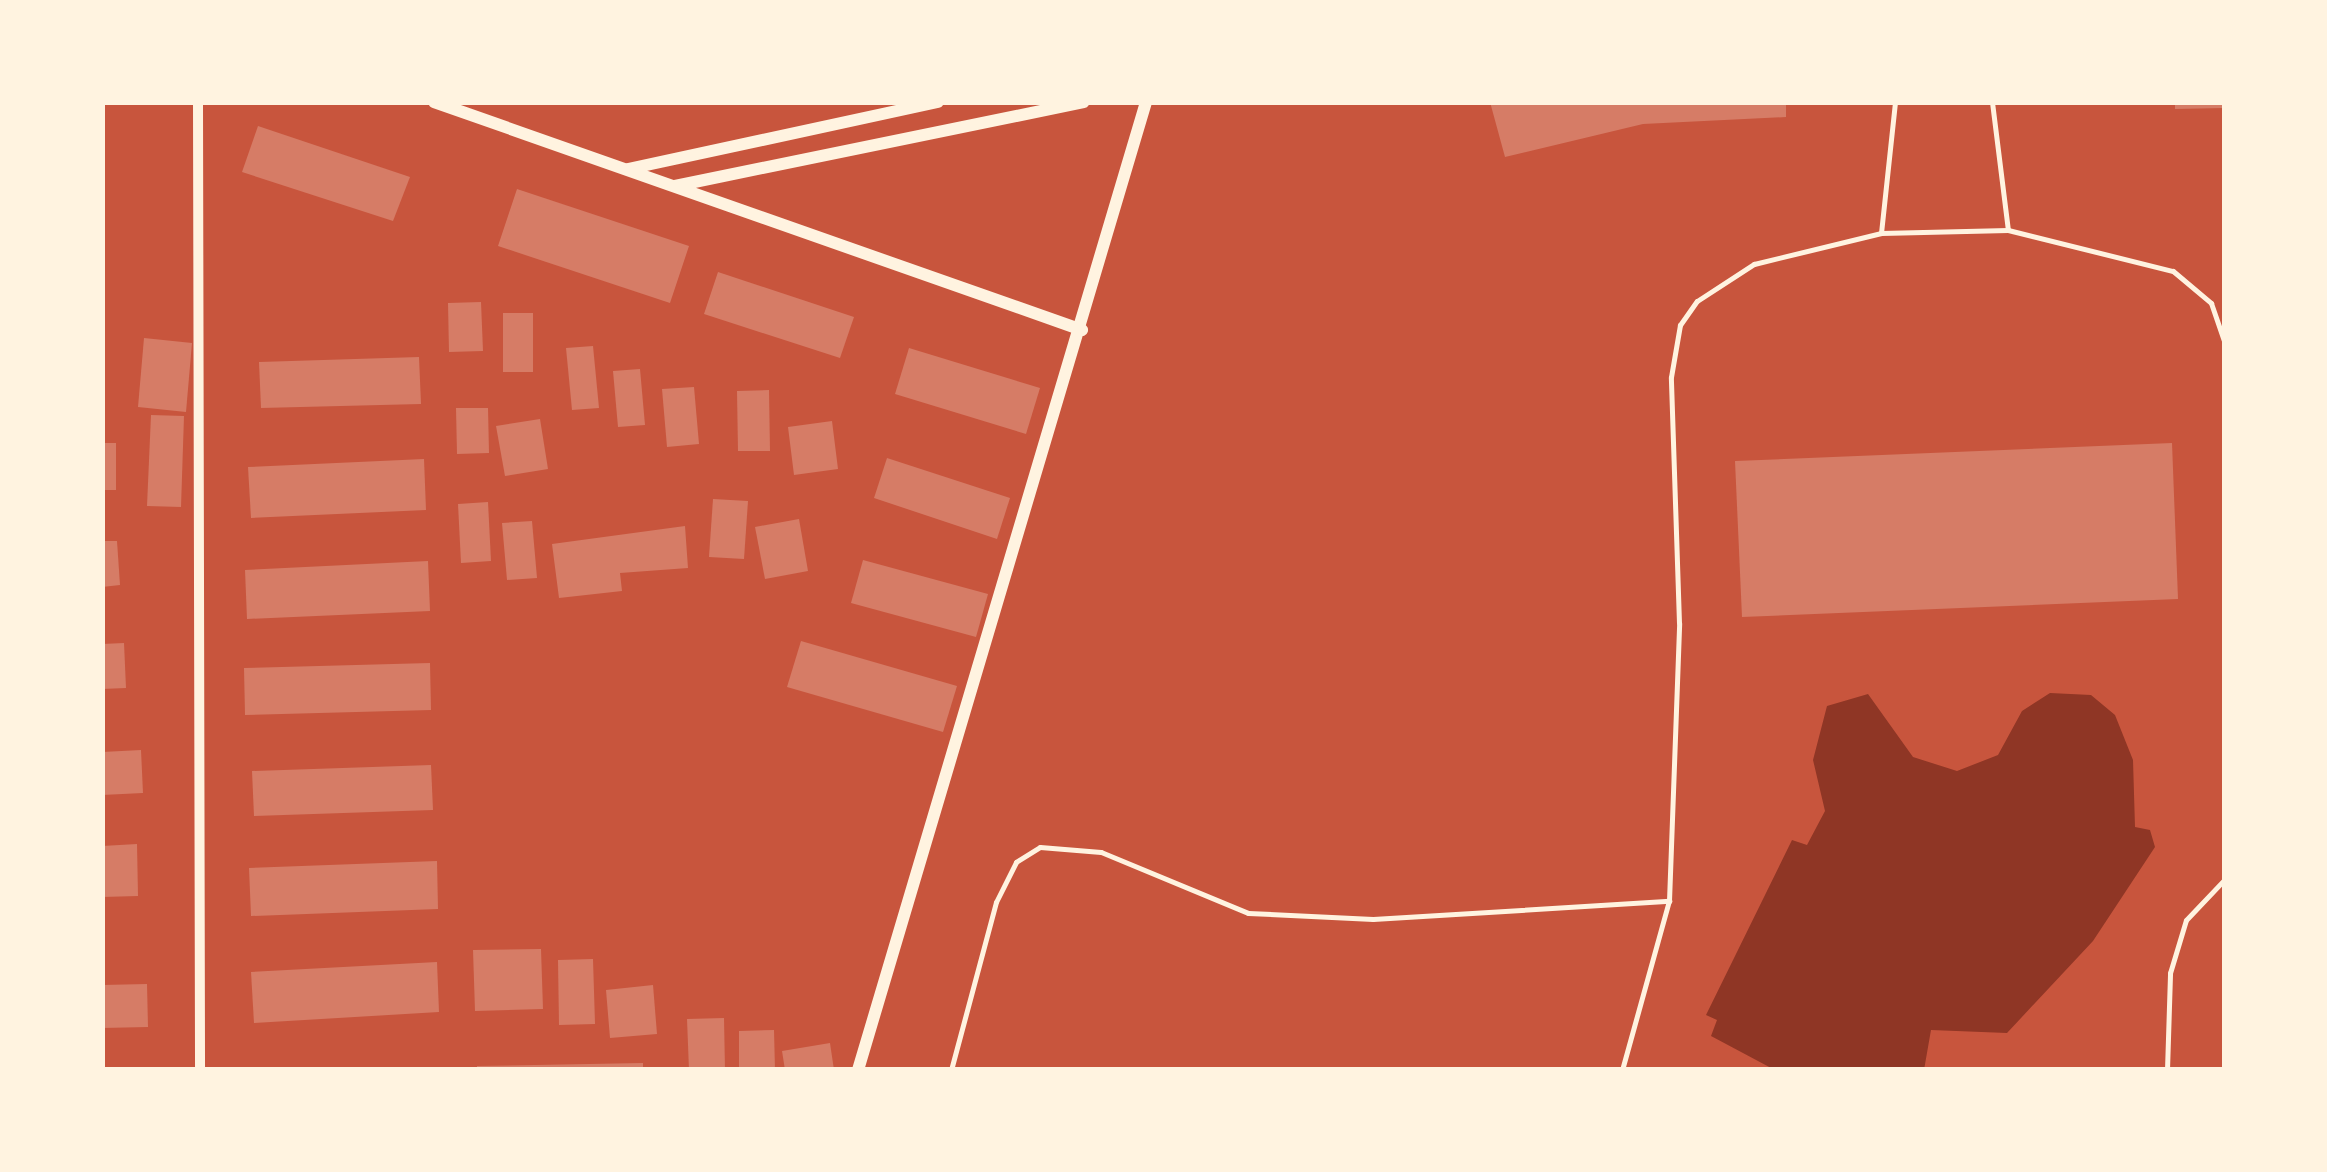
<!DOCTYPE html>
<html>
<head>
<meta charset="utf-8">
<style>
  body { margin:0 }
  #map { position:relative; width:2327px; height:1172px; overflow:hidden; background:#c8553d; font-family:"Asap Condensed",sans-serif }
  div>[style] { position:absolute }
  .water>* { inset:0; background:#8f3625 }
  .building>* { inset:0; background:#d67c66 }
  .service>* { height:5px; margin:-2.5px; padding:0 2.5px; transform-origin:2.5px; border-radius:2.5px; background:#fff3e0 }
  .minor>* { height:10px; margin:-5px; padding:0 5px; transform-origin:5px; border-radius:5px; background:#fff3e0 }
  .tertiary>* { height:12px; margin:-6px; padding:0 6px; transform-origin:6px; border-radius:6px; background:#fff3e0 }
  span { translate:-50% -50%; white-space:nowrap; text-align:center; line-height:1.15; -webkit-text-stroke:9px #fff3e0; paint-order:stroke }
  .frame { position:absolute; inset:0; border:105px solid #fff3e0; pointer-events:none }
</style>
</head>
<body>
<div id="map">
  <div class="water">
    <i style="clip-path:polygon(2050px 693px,2091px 695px,2115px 715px,2133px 760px,2135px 827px,2150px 830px,2155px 847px,2093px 941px,2007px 1033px,1931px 1030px,1924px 1070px,1773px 1069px,1711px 1036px,1717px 1020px,1706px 1015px,1792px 840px,1807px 845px,1825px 811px,1813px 760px,1827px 706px,1868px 694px,1913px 757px,1957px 771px,1998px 755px,2022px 711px)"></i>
  </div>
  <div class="building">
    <i style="clip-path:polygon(1490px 102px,1786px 102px,1786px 117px,1643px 124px,1505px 157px)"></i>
    <i style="clip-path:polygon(2175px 102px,2224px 102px,2224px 108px,2175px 109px)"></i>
    <i style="clip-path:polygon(258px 126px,410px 177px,393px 221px,242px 172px)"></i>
    <i style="clip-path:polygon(517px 189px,689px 246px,670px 303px,498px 246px)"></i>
    <i style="clip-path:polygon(718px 272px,854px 317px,840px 358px,704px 314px)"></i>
    <i style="clip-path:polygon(481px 302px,483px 351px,449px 352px,448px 303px)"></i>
    <i style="clip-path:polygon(503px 313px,533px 313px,533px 372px,503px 372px)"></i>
    <i style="clip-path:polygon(144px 338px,192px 343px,186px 412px,138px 407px)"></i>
    <i style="clip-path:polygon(593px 346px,599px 408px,572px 410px,566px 348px)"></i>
    <i style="clip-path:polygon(909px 348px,1040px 388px,1026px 434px,895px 394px)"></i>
    <i style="clip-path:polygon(419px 357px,421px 404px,261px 408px,259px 362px)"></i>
    <i style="clip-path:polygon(640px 369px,645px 425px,618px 427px,613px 371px)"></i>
    <i style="clip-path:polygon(694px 387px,699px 444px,667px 447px,662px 389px)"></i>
    <i style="clip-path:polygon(769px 390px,770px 451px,738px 451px,737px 391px)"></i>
    <i style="clip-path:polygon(456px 408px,488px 408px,489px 453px,457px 454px)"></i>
    <i style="clip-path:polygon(151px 415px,184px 416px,181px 507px,147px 506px)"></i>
    <i style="clip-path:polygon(540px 419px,548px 469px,505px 476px,496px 426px)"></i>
    <i style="clip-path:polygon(832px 421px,838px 469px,794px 475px,788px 427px)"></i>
    <i style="clip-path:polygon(102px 443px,116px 443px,116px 490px,102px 490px)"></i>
    <i style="clip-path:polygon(2172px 443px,2178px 599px,1742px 617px,1735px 461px)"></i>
    <i style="clip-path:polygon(887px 458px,1010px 498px,997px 539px,874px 498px)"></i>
    <i style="clip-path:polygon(424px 459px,426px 510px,251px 518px,248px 467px)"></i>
    <i style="clip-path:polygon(713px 499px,748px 501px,744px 559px,709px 557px)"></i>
    <i style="clip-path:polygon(488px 502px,491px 561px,461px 563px,458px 504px)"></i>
    <i style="clip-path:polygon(799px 519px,808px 571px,765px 579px,755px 527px)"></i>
    <i style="clip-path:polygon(532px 521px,537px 578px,507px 580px,502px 523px)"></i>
    <i style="clip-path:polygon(685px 526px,688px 568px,620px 573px,622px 591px,559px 598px,552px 544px)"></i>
    <i style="clip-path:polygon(102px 541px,117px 541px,120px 585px,102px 587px)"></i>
    <i style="clip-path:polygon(863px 560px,988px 594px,976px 637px,851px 603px)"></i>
    <i style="clip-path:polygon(428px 561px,430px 611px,247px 619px,245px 570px)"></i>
    <i style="clip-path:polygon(801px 641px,957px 686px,943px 732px,787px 687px)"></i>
    <i style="clip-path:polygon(124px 643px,126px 688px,102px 689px,102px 644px)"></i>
    <i style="clip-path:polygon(430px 663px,431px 710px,245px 715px,244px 668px)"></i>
    <i style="clip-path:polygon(141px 750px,143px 793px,102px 795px,102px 752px)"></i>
    <i style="clip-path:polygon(431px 765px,433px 810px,254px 816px,252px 771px)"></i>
    <i style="clip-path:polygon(137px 844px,138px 896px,102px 897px,102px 846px)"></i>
    <i style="clip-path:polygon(437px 861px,438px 909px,251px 916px,249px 868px)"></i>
    <i style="clip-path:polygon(541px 949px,543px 1009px,475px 1011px,473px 950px)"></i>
    <i style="clip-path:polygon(593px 959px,595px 1024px,559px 1025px,558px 960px)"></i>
    <i style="clip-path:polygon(437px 962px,439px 1012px,254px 1023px,251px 972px)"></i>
    <i style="clip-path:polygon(147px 984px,148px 1027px,102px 1028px,102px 985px)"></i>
    <i style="clip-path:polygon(653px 985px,657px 1034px,610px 1038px,606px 990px)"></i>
    <i style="clip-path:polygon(724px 1018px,725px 1070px,689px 1070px,687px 1019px)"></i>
    <i style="clip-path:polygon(774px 1030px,775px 1070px,739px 1070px,739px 1031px)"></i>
    <i style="clip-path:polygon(830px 1043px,834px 1070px,785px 1070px,782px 1051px)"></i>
    <i style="clip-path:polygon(643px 1063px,643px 1070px,477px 1070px,477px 1066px)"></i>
  </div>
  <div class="service">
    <i style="left:1992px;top:102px;width:129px;rotate:82.9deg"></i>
    <i style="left:2008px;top:230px;width:170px;rotate:14deg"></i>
    <i style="left:2173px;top:271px;width:50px;rotate:40.1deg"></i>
    <i style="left:2211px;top:303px;width:39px;rotate:71deg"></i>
    <i style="left:1881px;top:233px;width:127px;rotate:-1.4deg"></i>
    <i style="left:951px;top:1070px;width:174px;rotate:-75deg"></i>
    <i style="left:996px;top:902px;width:45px;rotate:-63.4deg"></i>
    <i style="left:1016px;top:862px;width:28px;rotate:-32deg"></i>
    <i style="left:1040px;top:847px;width:61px;rotate:4.7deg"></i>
    <i style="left:1101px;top:852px;width:159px;rotate:22.5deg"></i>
    <i style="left:1248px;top:913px;width:125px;rotate:2.7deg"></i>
    <i style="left:1373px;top:919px;width:297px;rotate:-3.5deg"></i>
    <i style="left:1622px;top:1070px;width:175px;rotate:-74.5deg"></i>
    <i style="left:1669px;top:901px;width:278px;rotate:-87.9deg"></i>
    <i style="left:1679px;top:623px;width:246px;rotate:-91.9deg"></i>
    <i style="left:1671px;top:377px;width:53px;rotate:-80.2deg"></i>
    <i style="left:1680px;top:325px;width:29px;rotate:-55deg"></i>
    <i style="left:1697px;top:301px;width:68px;rotate:-33deg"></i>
    <i style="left:1754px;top:264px;width:131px;rotate:-13.7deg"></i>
    <i style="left:1881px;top:233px;width:132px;rotate:-83.9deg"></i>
    <i style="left:2167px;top:1070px;width:97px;rotate:-88.2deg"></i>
    <i style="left:2170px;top:973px;width:55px;rotate:-73.2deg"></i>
    <i style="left:2186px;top:920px;width:55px;rotate:-46.5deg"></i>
  </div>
  <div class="minor">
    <i style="left:198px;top:102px;width:968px;rotate:89.88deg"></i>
  </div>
  <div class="tertiary">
    <i style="left:434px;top:102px;width:687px;rotate:19.38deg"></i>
    <i style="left:628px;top:169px;width:317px;rotate:-12.2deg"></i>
    <i style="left:675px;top:186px;width:417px;rotate:-11.6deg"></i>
    <i style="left:858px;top:1070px;width:1010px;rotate:-73.43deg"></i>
  </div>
  <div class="frame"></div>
</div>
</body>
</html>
